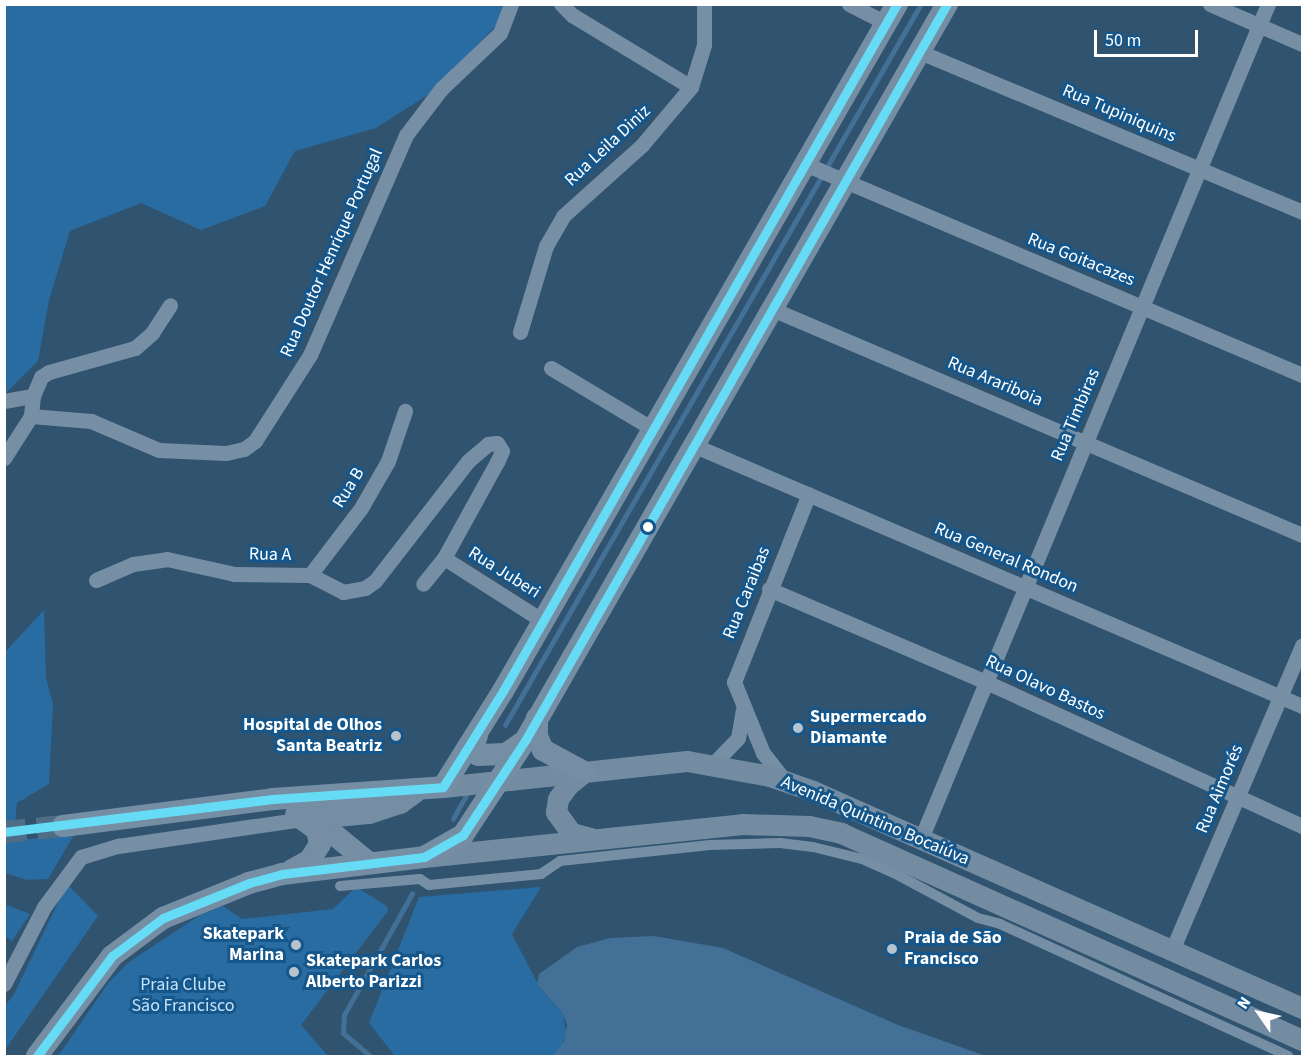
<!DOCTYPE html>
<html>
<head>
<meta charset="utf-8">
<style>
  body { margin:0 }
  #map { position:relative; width:1307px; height:1061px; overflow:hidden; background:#305370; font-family:"Source Sans 3",sans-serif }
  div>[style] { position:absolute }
  .green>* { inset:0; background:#286ca2 }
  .water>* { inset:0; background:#427097 }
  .stream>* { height:4.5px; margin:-2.25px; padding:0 2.25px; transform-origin:2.25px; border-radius:2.25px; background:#427097 }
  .primary-tunnel>* { height:22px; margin-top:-11px; transform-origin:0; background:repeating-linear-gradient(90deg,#4f6d85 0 22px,transparent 0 33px) }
  .pedestrian>* { height:10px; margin:-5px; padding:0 5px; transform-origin:5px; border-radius:5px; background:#778fa5 }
  .minor>* { height:15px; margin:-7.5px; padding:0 7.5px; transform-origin:7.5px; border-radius:7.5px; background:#778fa5 }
  .secondary>* { height:21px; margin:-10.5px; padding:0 10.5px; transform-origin:10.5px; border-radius:10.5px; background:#738ca1 }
  .primary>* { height:22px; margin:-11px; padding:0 11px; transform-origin:11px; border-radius:11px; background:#768ea3 }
  .bus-1>* { height:9px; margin:-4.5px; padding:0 4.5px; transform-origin:4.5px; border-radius:4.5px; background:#66dbf5 }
  .dots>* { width:16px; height:16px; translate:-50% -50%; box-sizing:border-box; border:3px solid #15568b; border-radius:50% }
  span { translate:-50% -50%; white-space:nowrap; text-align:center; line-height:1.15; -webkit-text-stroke:6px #15568b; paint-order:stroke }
  .street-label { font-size:18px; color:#fff }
  .poi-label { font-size:18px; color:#fff; font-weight:700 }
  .left { translate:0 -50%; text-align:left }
  .right { translate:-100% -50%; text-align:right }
  .park-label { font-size:18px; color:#c4e3fb }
  .frame { position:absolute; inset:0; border:6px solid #fff; pointer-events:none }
  .north { position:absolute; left:1229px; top:983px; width:60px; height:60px; -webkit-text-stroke:4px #15568b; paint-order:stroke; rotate:304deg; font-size:16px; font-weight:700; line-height:24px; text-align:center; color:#fff }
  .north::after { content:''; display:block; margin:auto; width:21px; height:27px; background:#fff; clip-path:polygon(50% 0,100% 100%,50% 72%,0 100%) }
  .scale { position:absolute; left:1094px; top:30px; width:104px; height:27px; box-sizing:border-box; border:3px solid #fff; border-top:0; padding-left:8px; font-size:18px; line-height:21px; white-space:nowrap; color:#fff; -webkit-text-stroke:4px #15568b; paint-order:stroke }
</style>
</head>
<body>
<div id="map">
  <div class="green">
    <i style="clip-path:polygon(5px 5px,503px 5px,498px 23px,437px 89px,376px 128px,295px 151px,265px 206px,201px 230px,141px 203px,70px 231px,49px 300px,38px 361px,5px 394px)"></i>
    <i style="clip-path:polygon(44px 610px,46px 678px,53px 704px,49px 784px,17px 803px,14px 835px,29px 839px,74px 835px,48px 879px,27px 880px,5px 873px,5px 652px)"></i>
    <i style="clip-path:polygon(67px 884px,98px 916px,5px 1050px,5px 1005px,13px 996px)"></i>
    <i style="clip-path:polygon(356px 887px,387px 906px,388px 911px,301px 1025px,328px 1056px,58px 1056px,109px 982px,129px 962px,200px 915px,223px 906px,242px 919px,333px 909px)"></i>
    <i style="clip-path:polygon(541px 887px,512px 934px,540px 988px,563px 1014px,566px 1033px,559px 1052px,553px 1056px,395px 1056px,369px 1023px,419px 897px)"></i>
    <i style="clip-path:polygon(4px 904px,30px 914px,12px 941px,5px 936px)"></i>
  </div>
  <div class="water">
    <i style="clip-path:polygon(654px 936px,723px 948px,898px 1025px,986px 1056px,553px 1056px,564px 1041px,567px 1025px,563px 1014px,537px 984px,539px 974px,577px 947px,610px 938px)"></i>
  </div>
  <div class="stream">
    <i style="left:505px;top:725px;width:832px;rotate:-60.02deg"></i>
    <i style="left:453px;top:819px;width:31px;rotate:-61deg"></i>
    <i style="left:370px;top:1056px;width:35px;rotate:-140deg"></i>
    <i style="left:343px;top:1033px;width:18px;rotate:-87deg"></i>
    <i style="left:344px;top:1015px;width:139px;rotate:-60.7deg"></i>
  </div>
  <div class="primary-tunnel">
    <i style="left:4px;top:832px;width:59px;rotate:-5.8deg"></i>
  </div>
  <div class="pedestrian">
    <i style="left:340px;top:886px;width:80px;rotate:-5deg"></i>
    <i style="left:420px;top:879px;width:11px;rotate:34deg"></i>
    <i style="left:429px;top:885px;width:113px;rotate:-5.6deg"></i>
    <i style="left:541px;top:874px;width:23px;rotate:-34deg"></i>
    <i style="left:560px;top:861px;width:151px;rotate:-6.1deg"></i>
    <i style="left:710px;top:845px;width:70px;rotate:-1.6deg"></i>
    <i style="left:780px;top:843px;width:33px;rotate:7deg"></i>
    <i style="left:813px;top:847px;width:50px;rotate:13.8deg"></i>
    <i style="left:862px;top:859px;width:35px;rotate:24deg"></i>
    <i style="left:894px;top:873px;width:95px;rotate:28.2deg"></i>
    <i style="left:978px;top:918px;width:23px;rotate:15deg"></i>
    <i style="left:1000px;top:924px;width:317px;rotate:24.6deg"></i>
  </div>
  <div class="minor">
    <i style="left:561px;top:4px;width:16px;rotate:45deg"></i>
    <i style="left:572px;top:15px;width:139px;rotate:31.2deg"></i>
    <i style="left:849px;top:4px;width:42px;rotate:27.2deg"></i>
    <i style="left:1210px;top:4px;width:100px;rotate:23.5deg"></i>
    <i style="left:920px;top:52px;width:414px;rotate:22.7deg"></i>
    <i style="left:805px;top:164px;width:540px;rotate:23deg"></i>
    <i style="left:772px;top:309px;width:576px;rotate:23.09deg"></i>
    <i style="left:520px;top:332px;width:90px;rotate:-73.2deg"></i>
    <i style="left:546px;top:246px;width:34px;rotate:-60deg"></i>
    <i style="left:563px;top:216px;width:106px;rotate:-41.9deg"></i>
    <i style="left:642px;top:145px;width:76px;rotate:-49.8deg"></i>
    <i style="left:691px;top:87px;width:44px;rotate:-72.8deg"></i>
    <i style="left:704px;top:45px;width:41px;rotate:-90deg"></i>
    <i style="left:551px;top:368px;width:119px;rotate:30.9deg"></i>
    <i style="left:33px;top:396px;width:21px;rotate:-67deg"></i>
    <i style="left:41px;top:377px;width:9px;rotate:-32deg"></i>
    <i style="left:49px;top:372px;width:89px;rotate:-15.6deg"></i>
    <i style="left:135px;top:348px;width:23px;rotate:-41deg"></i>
    <i style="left:152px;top:333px;width:33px;rotate:-57deg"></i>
    <i style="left:4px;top:401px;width:29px;rotate:-10deg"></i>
    <i style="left:33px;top:396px;width:20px;rotate:96deg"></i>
    <i style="left:31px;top:416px;width:50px;rotate:122.7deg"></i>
    <i style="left:31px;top:416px;width:60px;rotate:4.8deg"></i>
    <i style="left:91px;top:421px;width:74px;rotate:23.1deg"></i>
    <i style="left:159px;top:450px;width:67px;rotate:2.6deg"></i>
    <i style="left:226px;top:453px;width:18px;rotate:-13deg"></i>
    <i style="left:244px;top:449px;width:14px;rotate:-36deg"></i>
    <i style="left:255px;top:441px;width:102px;rotate:-57.4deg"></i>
    <i style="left:310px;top:355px;width:240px;rotate:-66.4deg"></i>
    <i style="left:406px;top:135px;width:58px;rotate:-52.7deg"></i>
    <i style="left:441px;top:89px;width:81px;rotate:-43.5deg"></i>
    <i style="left:500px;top:33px;width:31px;rotate:-69deg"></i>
    <i style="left:693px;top:445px;width:663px;rotate:23.2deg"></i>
    <i style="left:444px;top:558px;width:117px;rotate:32.5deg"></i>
    <i style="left:310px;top:575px;width:84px;rotate:-52.7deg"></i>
    <i style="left:361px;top:508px;width:54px;rotate:-60.1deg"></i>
    <i style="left:388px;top:461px;width:53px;rotate:-71.2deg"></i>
    <i style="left:96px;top:580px;width:40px;rotate:-23.4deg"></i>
    <i style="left:133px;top:564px;width:34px;rotate:-8deg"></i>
    <i style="left:167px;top:559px;width:69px;rotate:12.6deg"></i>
    <i style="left:234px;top:574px;width:76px;rotate:0.8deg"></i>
    <i style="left:310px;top:575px;width:37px;rotate:27deg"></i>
    <i style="left:343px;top:592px;width:22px;rotate:-10deg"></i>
    <i style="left:365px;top:588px;width:12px;rotate:-35deg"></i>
    <i style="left:375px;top:581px;width:152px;rotate:-52.2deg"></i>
    <i style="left:468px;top:461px;width:26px;rotate:-40deg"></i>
    <i style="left:488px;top:444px;width:9px;rotate:-6deg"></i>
    <i style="left:497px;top:443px;width:9px;rotate:58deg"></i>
    <i style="left:502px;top:451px;width:12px;rotate:114deg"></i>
    <i style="left:497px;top:462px;width:110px;rotate:118.9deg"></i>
    <i style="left:444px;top:558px;width:33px;rotate:129deg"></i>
    <i style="left:769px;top:589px;width:236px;rotate:23.2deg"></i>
    <i style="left:986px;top:682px;width:347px;rotate:24.5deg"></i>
    <i style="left:713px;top:764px;width:36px;rotate:-46deg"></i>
    <i style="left:738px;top:738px;width:28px;rotate:-80deg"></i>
    <i style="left:785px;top:781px;width:36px;rotate:-128deg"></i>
    <i style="left:763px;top:753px;width:77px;rotate:-112.2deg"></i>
    <i style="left:734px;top:682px;width:202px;rotate:-68.3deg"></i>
    <i style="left:920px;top:841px;width:906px;rotate:-67.42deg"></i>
    <i style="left:1173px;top:948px;width:329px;rotate:-66.9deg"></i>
    <i style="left:4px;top:984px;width:87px;rotate:-62.5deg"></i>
    <i style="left:44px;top:907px;width:62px;rotate:-53.5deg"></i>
    <i style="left:81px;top:857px;width:39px;rotate:-17deg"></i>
    <i style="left:118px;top:846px;width:186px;rotate:-8.3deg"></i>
  </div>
  <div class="secondary">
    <i style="left:584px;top:772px;width:21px;rotate:141deg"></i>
    <i style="left:568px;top:785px;width:17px;rotate:126deg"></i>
    <i style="left:558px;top:799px;width:13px;rotate:99deg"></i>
    <i style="left:556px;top:812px;width:26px;rotate:54deg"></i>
    <i style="left:571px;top:833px;width:21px;rotate:14deg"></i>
    <i style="left:443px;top:787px;width:245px;rotate:-6.1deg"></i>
    <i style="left:687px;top:761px;width:84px;rotate:10.2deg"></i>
    <i style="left:770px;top:776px;width:46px;rotate:19.2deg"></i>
    <i style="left:813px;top:791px;width:535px;rotate:23.93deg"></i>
    <i style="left:424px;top:857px;width:320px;rotate:-5.9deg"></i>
    <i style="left:742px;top:824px;width:67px;rotate:1.7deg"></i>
    <i style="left:809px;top:826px;width:33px;rotate:12deg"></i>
    <i style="left:841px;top:833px;width:505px;rotate:24.18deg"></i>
  </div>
  <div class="primary">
    <i style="left:537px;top:718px;width:18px;rotate:90deg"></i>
    <i style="left:537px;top:736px;width:15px;rotate:67deg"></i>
    <i style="left:543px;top:750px;width:47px;rotate:28.2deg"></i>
    <i style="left:477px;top:736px;width:11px;rotate:112deg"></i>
    <i style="left:473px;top:746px;width:10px;rotate:61deg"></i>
    <i style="left:478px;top:755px;width:28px;rotate:-2deg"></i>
    <i style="left:506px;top:754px;width:19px;rotate:-35deg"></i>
    <i style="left:313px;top:817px;width:72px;rotate:39.4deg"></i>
    <i style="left:302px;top:819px;width:67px;rotate:-5.1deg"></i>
    <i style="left:369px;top:813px;width:33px;rotate:-18deg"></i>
    <i style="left:400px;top:803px;width:19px;rotate:-36deg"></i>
    <i style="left:63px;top:826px;width:212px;rotate:-7.3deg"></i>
    <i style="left:273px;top:799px;width:170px;rotate:-4deg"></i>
    <i style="left:443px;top:787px;width:113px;rotate:-58deg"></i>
    <i style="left:503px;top:691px;width:792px;rotate:-60.17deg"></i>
    <i style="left:292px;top:870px;width:21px;rotate:-29deg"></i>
    <i style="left:310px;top:860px;width:19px;rotate:-58deg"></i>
    <i style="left:320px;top:844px;width:14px;rotate:-102deg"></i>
    <i style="left:317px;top:830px;width:26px;rotate:-143deg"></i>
    <i style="left:37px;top:1056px;width:125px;rotate:-53.1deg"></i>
    <i style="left:112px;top:956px;width:64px;rotate:-36.7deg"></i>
    <i style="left:163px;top:918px;width:93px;rotate:-22.1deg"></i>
    <i style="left:249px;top:883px;width:34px;rotate:-15deg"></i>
    <i style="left:282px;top:874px;width:143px;rotate:-6.8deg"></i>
    <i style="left:424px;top:857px;width:45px;rotate:-29.4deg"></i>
    <i style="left:463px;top:835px;width:115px;rotate:-56.7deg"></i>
    <i style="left:526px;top:739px;width:847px;rotate:-60.2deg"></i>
  </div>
  <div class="bus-1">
    <i style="left:4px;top:832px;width:271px;rotate:-7deg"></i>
    <i style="left:273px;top:799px;width:170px;rotate:-4deg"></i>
    <i style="left:443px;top:787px;width:113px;rotate:-58deg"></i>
    <i style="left:503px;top:691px;width:792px;rotate:-60.17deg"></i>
    <i style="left:37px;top:1056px;width:125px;rotate:-53.1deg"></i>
    <i style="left:112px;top:956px;width:64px;rotate:-36.7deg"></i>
    <i style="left:163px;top:918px;width:93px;rotate:-22.1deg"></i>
    <i style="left:249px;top:883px;width:34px;rotate:-15deg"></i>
    <i style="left:282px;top:874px;width:143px;rotate:-6.8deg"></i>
    <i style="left:424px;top:857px;width:45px;rotate:-29.4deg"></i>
    <i style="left:463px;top:835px;width:115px;rotate:-56.7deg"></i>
    <i style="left:526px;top:739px;width:847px;rotate:-60.2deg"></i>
  </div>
  <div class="dots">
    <i style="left:648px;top:527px;background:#fff"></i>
    <i style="left:798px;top:728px;background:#b7c3cd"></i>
    <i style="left:396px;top:736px;background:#b7c3cd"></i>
    <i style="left:296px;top:945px;background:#b7c3cd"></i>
    <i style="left:892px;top:949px;background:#b7c3cd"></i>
    <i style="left:294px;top:972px;background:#b7c3cd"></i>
  </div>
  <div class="street-label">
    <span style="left:1119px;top:114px;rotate:23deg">Rua Tupiniquins</span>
    <span style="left:608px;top:146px;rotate:-43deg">Rua Leila Diniz</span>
    <span style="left:332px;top:253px;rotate:-66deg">Rua Doutor Henrique Portugal</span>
    <span style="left:1081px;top:260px;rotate:22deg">Rua Goitacazes</span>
    <span style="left:995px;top:382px;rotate:23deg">Rua Arariboia</span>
    <span style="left:1076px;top:415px;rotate:-67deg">Rua Timbiras</span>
    <span style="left:349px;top:488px;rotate:-58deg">Rua B</span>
    <span style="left:270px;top:555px;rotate:1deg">Rua A</span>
    <span style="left:1006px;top:558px;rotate:23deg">Rua General Rondon</span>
    <span style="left:504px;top:573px;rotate:32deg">Rua Juberi</span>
    <span style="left:747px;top:593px;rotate:-68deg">Rua Caraibas</span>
    <span style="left:1045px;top:688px;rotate:25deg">Rua Olavo Bastos</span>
    <span style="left:1220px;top:789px;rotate:-67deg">Rua Aimorés</span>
    <span style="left:875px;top:821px;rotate:23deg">Avenida Quintino Bocaiúva</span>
  </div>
  <div class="poi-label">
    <span class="left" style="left:810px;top:728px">Supermercado<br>Diamante</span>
    <span class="right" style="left:382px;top:736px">Hospital de Olhos<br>Santa Beatriz</span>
    <span class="right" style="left:284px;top:945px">Skatepark<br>Marina</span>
    <span class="left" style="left:904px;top:949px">Praia de São<br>Francisco</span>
    <span class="left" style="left:306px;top:972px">Skatepark Carlos<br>Alberto Parizzi</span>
  </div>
  <div class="park-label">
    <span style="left:183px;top:996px">Praia Clube<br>São Francisco</span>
  </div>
  <div class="frame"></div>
  <div class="north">N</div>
  <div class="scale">50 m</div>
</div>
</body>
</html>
